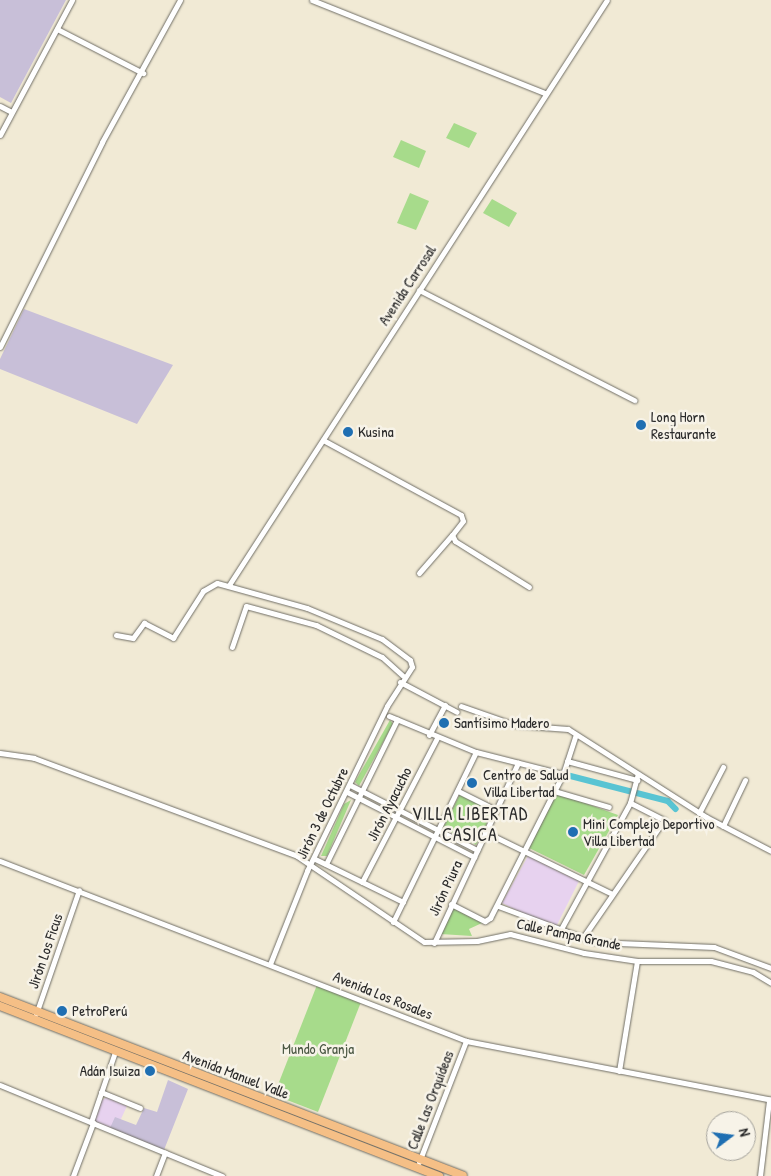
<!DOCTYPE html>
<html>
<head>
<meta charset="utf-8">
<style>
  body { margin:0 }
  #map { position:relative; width:771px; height:1176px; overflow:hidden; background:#f1ead5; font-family:"Patrick Hand",sans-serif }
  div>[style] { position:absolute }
  .built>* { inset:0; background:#e7d2ef }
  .industrial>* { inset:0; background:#c8bfd8 }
  .green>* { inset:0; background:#a7db8b }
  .canal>* { height:5.5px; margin:-2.75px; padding:0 2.75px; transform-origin:2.75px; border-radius:2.75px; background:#59c4d3 }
  .roads { filter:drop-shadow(0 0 1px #706e66) drop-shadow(0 0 1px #706e66) }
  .street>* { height:5px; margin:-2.5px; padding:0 2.5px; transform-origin:2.5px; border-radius:2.5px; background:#fff }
  .primary>* { height:8px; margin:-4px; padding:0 4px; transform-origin:4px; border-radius:4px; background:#f5bf86 }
  .dots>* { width:14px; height:14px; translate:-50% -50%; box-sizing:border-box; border:2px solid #f7f3e8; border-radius:50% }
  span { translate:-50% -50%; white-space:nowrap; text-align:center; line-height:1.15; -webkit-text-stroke:5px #f7f3e8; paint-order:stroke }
  .street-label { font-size:15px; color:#2b2b2b }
  .poi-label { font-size:15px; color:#2b2b2b }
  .left { translate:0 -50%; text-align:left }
  .right { translate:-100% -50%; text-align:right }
  .park-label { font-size:15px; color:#4a5743 }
  .quarter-label { font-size:18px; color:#2b2b2b; letter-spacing:1px }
  .north { position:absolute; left:706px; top:1111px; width:50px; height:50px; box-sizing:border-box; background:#f7f3e8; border:1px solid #a5a39c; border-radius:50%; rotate:75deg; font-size:14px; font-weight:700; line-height:20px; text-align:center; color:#2b2b2b }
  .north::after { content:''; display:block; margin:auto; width:18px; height:22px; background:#1f6fb2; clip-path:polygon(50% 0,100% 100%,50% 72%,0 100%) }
</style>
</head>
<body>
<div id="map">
  <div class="built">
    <i style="clip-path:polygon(528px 856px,579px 881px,557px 925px,535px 920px,502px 903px)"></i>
    <i style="clip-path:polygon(107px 1097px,127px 1106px,121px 1119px,110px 1128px,94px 1122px,102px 1100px)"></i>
  </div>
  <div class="industrial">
    <i style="clip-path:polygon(0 0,66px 0,11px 103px,0 97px)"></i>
    <i style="clip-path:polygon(24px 309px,173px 365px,137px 424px,0 369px,0 359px)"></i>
    <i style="clip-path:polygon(168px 1080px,188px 1089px,164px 1150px,110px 1128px,115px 1117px,136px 1125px,144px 1108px,157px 1112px)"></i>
  </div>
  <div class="green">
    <i style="clip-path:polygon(454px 123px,477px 133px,469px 148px,446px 138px)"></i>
    <i style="clip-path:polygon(401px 140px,426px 151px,419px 168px,393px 157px)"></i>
    <i style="clip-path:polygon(410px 193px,429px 201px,416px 230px,397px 223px)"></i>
    <i style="clip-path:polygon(492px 199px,517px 213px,509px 227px,483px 213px)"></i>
    <i style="clip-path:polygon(390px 720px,393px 724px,359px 786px,355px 782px)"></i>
    <i style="clip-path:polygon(557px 793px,618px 815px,584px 875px,529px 848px)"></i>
    <i style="clip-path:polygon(460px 794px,493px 811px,476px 845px,443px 828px)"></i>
    <i style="clip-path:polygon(351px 800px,327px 856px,321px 856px,344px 804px)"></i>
    <i style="clip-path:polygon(453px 908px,482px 923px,469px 929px,472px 936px,440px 934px)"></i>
    <i style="clip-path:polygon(317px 985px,361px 1002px,318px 1112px,274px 1095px)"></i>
  </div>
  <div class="canal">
    <i style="left:563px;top:774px;width:108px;rotate:14.4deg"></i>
    <i style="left:668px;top:801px;width:11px;rotate:45deg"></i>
  </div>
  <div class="roads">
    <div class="street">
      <i style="left:312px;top:0;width:251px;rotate:21.8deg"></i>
      <i style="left:57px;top:29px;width:97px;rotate:27.1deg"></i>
      <i style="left:0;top:106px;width:13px;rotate:27deg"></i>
      <i style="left:0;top:135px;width:153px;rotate:-61.9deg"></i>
      <i style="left:419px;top:290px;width:242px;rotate:27.1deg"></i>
      <i style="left:0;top:347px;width:229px;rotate:-63.5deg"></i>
      <i style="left:102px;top:142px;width:162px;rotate:-61.2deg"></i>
      <i style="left:323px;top:440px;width:157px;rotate:28.5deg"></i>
      <i style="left:461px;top:515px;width:6px;rotate:72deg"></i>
      <i style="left:463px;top:521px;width:18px;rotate:128deg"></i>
      <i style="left:452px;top:535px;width:7px;rotate:63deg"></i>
      <i style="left:455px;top:541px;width:87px;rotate:31.9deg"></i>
      <i style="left:419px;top:573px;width:50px;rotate:-49deg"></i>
      <i style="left:229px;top:585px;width:696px;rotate:-57.13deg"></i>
      <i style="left:116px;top:635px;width:17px;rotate:10deg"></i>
      <i style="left:133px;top:638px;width:19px;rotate:-54deg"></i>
      <i style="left:144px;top:623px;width:33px;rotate:27deg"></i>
      <i style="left:173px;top:638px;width:56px;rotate:-57.4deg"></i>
      <i style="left:203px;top:591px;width:16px;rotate:-30deg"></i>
      <i style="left:217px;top:583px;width:93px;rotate:15.5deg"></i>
      <i style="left:307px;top:608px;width:81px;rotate:22.5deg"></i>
      <i style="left:382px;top:639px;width:35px;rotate:37deg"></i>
      <i style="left:410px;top:660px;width:7px;rotate:74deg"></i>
      <i style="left:412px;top:667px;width:46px;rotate:122.7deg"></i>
      <i style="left:387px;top:706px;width:183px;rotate:115.9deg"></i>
      <i style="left:307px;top:871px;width:100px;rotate:111.7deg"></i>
      <i style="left:232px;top:647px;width:43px;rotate:-71.1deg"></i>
      <i style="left:246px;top:606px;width:73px;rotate:15.2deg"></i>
      <i style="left:316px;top:625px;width:73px;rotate:25.9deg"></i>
      <i style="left:382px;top:657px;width:28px;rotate:42deg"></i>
      <i style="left:400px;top:682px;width:64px;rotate:27.8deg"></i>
      <i style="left:461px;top:706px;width:57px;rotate:19.4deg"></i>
      <i style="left:515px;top:725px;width:53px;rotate:4.3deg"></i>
      <i style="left:568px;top:729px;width:164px;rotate:32.5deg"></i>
      <i style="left:706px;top:817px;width:73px;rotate:27.6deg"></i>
      <i style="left:389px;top:716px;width:94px;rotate:22.5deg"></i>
      <i style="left:476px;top:752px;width:90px;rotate:14.2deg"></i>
      <i style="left:429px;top:735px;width:34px;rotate:-62deg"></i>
      <i style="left:0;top:753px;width:34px;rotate:8deg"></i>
      <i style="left:34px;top:758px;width:281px;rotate:20.4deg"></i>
      <i style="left:297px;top:856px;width:153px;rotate:34.1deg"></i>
      <i style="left:424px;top:942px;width:53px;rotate:-1.1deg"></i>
      <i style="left:477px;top:941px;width:34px;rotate:-12deg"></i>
      <i style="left:510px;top:934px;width:76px;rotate:14.4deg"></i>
      <i style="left:584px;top:953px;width:54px;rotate:8.6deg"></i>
      <i style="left:637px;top:961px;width:74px"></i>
      <i style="left:711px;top:961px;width:43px;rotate:14.7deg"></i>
      <i style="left:753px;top:972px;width:21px;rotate:31deg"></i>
      <i style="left:567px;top:761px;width:73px;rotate:15.2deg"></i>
      <i style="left:350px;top:785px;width:143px;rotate:27.1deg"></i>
      <i style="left:458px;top:791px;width:42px;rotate:26.6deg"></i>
      <i style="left:554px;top:791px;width:57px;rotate:16.2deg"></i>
      <i style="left:347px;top:792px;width:143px;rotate:27.1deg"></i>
      <i style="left:699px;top:813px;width:52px;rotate:-62.4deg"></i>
      <i style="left:723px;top:826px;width:51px;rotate:-64.4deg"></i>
      <i style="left:485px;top:832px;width:141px;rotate:26deg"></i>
      <i style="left:315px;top:859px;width:98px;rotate:26deg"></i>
      <i style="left:0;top:861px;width:500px;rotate:21.1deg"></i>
      <i style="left:466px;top:1041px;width:311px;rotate:10.9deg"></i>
      <i style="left:326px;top:864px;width:161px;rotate:-63.8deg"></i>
      <i style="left:362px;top:882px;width:162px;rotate:-62.5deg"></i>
      <i style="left:451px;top:904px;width:38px;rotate:27deg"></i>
      <i style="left:485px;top:921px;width:6px;rotate:-31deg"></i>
      <i style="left:490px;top:918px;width:161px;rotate:-63.1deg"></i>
      <i style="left:563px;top:774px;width:40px;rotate:-72deg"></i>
      <i style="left:498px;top:906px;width:103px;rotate:20.4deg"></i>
      <i style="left:595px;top:942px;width:119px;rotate:2.4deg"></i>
      <i style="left:714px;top:947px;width:61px;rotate:20.2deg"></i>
      <i style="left:393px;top:922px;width:189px;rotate:-64deg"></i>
      <i style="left:561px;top:929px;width:144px;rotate:-61.3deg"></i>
      <i style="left:630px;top:803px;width:30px;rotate:-75deg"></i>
      <i style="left:584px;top:936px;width:141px;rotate:-55.4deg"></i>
      <i style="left:664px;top:820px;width:38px;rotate:-153deg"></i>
      <i style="left:434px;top:943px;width:199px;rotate:-65deg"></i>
      <i style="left:36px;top:1014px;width:131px;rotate:-70.9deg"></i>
      <i style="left:619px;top:1071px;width:111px;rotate:-80.7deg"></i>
      <i style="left:0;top:1085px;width:240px;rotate:22.3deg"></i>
      <i style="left:101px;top:1092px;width:42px;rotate:22.3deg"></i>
      <i style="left:91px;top:1122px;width:74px;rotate:-71.1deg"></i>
      <i style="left:419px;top:1162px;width:130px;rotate:-68.8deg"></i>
      <i style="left:73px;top:1176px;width:57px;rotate:-69.3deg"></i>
      <i style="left:156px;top:1176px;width:25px;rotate:-69deg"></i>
      <i style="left:760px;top:1176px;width:77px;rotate:-83.2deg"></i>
    </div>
    <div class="primary">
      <i style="left:0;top:997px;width:496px;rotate:21.1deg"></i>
      <i style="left:0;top:1006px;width:471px;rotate:21.2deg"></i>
    </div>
  </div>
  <div class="dots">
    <i style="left:641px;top:425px;background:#1f6fb2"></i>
    <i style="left:348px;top:432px;background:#1f6fb2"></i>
    <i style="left:444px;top:723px;background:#1f6fb2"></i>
    <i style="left:472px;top:783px;background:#1f6fb2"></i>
    <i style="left:573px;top:832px;background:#1f6fb2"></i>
    <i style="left:62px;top:1011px;background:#1f6fb2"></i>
    <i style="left:150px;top:1071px;background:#1f6fb2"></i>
  </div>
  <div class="street-label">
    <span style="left:407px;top:285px;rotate:-57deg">Avenida Carrosal</span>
    <span style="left:389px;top:804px;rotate:-63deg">Jirón Ayacucho</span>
    <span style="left:322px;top:813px;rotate:-64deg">Jirón 3 de Octubre</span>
    <span style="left:445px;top:888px;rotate:-65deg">Jirón Piura</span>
    <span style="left:569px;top:934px;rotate:12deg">Calle Pampa Grande</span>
    <span style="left:45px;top:951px;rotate:-71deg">Jirón Los Ficus</span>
    <span style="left:383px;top:995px;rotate:22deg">Avenida Los Rosales</span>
    <span style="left:236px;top:1074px;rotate:21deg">Avenida Manuel Valle</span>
    <span style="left:430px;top:1100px;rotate:-69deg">Calle Las Orquídeas</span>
  </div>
  <div class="poi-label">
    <span class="left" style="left:651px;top:425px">Long Horn<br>Restaurante</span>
    <span class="left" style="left:358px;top:432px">Kusina</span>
    <span class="left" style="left:454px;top:723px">Santísimo Madero</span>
    <span class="left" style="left:483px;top:783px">Centro de Salud<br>Villa Libertad</span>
    <span class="left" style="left:583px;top:832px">Mini Complejo Deportivo<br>Villa Libertad</span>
    <span class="left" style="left:72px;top:1011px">PetroPerú</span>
    <span class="right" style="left:140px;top:1071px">Adán Isuiza</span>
  </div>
  <div class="park-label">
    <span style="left:318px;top:1049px">Mundo Granja</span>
  </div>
  <div class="quarter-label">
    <span style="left:470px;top:825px">VILLA LIBERTAD<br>CASICA</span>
  </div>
  <div class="north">N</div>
</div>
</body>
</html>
